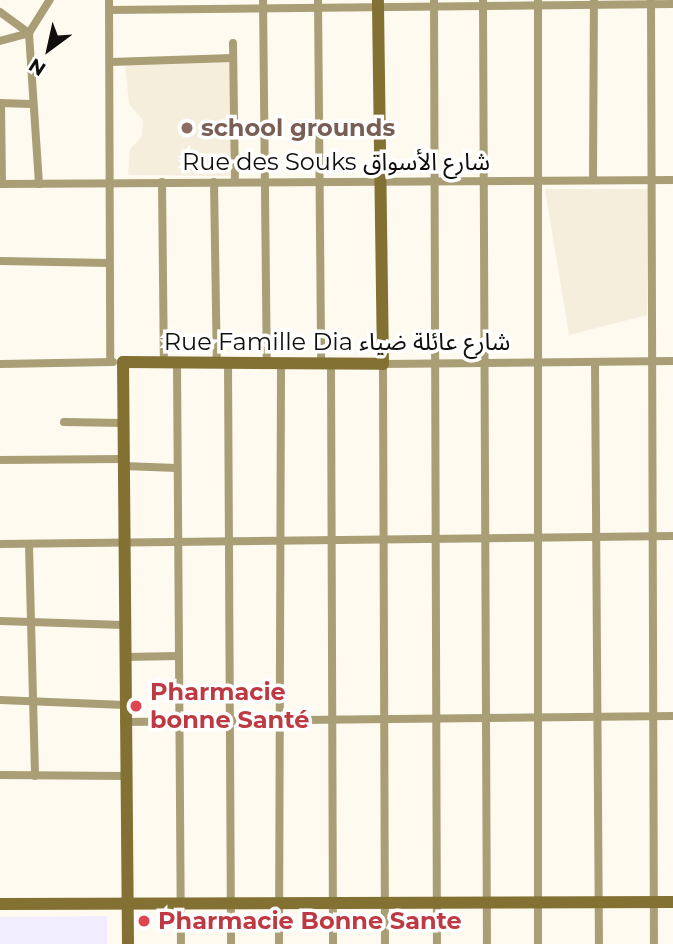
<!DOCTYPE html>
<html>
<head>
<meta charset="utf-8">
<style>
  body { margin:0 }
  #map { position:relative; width:673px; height:944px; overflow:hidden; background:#fefaf0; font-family:Montserrat,"Noto Sans Arabic",sans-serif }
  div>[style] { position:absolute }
  .commercial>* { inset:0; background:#f1edff }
  .built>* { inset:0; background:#f5eedd }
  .street>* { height:8px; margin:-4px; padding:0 4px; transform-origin:4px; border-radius:4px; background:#a99e76 }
  .secondary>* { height:12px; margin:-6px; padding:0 6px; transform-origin:6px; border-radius:6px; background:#837133 }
  .dots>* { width:19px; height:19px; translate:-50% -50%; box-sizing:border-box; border:4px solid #fff; border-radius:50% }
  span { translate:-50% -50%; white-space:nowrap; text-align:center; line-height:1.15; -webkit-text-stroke:7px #fff; paint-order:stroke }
  .education-label { font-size:24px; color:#785e54; font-weight:700 }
  .left { translate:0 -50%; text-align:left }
  .street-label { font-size:24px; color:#100f0c }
  .health-label { font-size:24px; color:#be3a42; font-weight:700 }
  .north { position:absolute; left:14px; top:14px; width:70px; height:70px; -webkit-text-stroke:5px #fff; paint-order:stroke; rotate:213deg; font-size:19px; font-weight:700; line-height:28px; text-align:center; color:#100f0c }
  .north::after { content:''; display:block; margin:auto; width:24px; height:32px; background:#100f0c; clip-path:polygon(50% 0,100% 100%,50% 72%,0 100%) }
</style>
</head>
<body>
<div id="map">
  <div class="commercial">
    <i style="clip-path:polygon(107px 916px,107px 944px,0 944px,0 917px)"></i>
  </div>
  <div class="built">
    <i style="clip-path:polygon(231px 62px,230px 176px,128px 175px,130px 149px,142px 136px,143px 120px,129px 104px,125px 64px)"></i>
    <i style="clip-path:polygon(545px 189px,648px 189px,647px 315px,569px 335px)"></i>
  </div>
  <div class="street">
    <i style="left:109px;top:0;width:362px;rotate:89.8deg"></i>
    <i style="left:263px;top:0;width:363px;rotate:89.4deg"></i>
    <i style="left:318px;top:0;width:364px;rotate:89.5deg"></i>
    <i style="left:434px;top:0;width:944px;rotate:89.82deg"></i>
    <i style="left:483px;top:0;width:944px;rotate:89.76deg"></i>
    <i style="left:651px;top:0;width:944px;rotate:89.82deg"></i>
    <i style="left:109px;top:10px;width:564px;rotate:-0.61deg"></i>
    <i style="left:0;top:12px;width:36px;rotate:36deg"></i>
    <i style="left:0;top:41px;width:30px;rotate:-15deg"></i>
    <i style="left:233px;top:43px;width:139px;rotate:89.2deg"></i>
    <i style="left:110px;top:62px;width:123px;rotate:-1.9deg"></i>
    <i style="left:0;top:103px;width:31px;rotate:2deg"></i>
    <i style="left:1px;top:103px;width:81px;rotate:89.3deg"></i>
    <i style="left:593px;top:180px;width:179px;rotate:-89.7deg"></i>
    <i style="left:162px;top:182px;width:181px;rotate:89.4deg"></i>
    <i style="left:214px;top:182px;width:181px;rotate:89.1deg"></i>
    <i style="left:0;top:184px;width:673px;rotate:-0.34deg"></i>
    <i style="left:39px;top:184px;width:151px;rotate:-93.8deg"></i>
    <i style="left:29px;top:33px;width:39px;rotate:-58deg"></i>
    <i style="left:0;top:261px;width:109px;rotate:1.1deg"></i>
    <i style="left:595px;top:362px;width:582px;rotate:89.61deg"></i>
    <i style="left:177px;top:363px;width:581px;rotate:89.61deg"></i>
    <i style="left:228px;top:363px;width:581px;rotate:89.7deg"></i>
    <i style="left:0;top:364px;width:113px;rotate:-1deg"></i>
    <i style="left:331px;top:364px;width:580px;rotate:89.8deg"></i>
    <i style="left:64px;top:422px;width:59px;rotate:1deg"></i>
    <i style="left:0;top:460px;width:123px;rotate:-0.5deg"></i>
    <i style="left:123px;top:466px;width:54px;rotate:2.1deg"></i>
    <i style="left:0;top:544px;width:673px;rotate:-0.68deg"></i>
    <i style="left:29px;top:545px;width:231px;rotate:88.5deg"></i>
    <i style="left:0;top:621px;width:123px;rotate:1.9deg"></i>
    <i style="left:124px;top:657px;width:55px;rotate:-1deg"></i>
    <i style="left:0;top:700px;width:125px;rotate:2.3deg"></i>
    <i style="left:124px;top:722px;width:549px;rotate:-0.63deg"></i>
    <i style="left:0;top:775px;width:125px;rotate:0.5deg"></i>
    <i style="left:279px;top:944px;width:580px;rotate:-89.8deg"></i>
    <i style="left:385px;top:944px;width:580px;rotate:-90.2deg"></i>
    <i style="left:383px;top:364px;width:290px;rotate:-0.6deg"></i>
    <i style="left:538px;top:944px;width:944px;rotate:-90deg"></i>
  </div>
  <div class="secondary">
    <i style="left:0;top:904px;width:673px;rotate:-0.17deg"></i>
    <i style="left:128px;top:944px;width:582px;rotate:-90.49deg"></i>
    <i style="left:123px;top:362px;width:260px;rotate:0.4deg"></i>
    <i style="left:383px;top:364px;width:364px;rotate:-90.8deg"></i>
  </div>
  <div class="dots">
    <i style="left:187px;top:128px;background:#8d6e63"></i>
    <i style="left:136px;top:706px;background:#e0444e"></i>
    <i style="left:144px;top:921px;background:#e0444e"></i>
  </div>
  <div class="education-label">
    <span class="left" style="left:201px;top:128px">school grounds</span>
  </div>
  <div class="street-label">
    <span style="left:336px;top:162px">Rue des Souks شارع الأسواق</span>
    <span style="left:337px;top:342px">Rue Famille Dia شارع عائلة ضياء</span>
  </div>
  <div class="health-label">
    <span class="left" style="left:150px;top:706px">Pharmacie<br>bonne Santé</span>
    <span class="left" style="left:158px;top:921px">Pharmacie Bonne Sante</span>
  </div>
  <div class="north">N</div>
</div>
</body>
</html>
